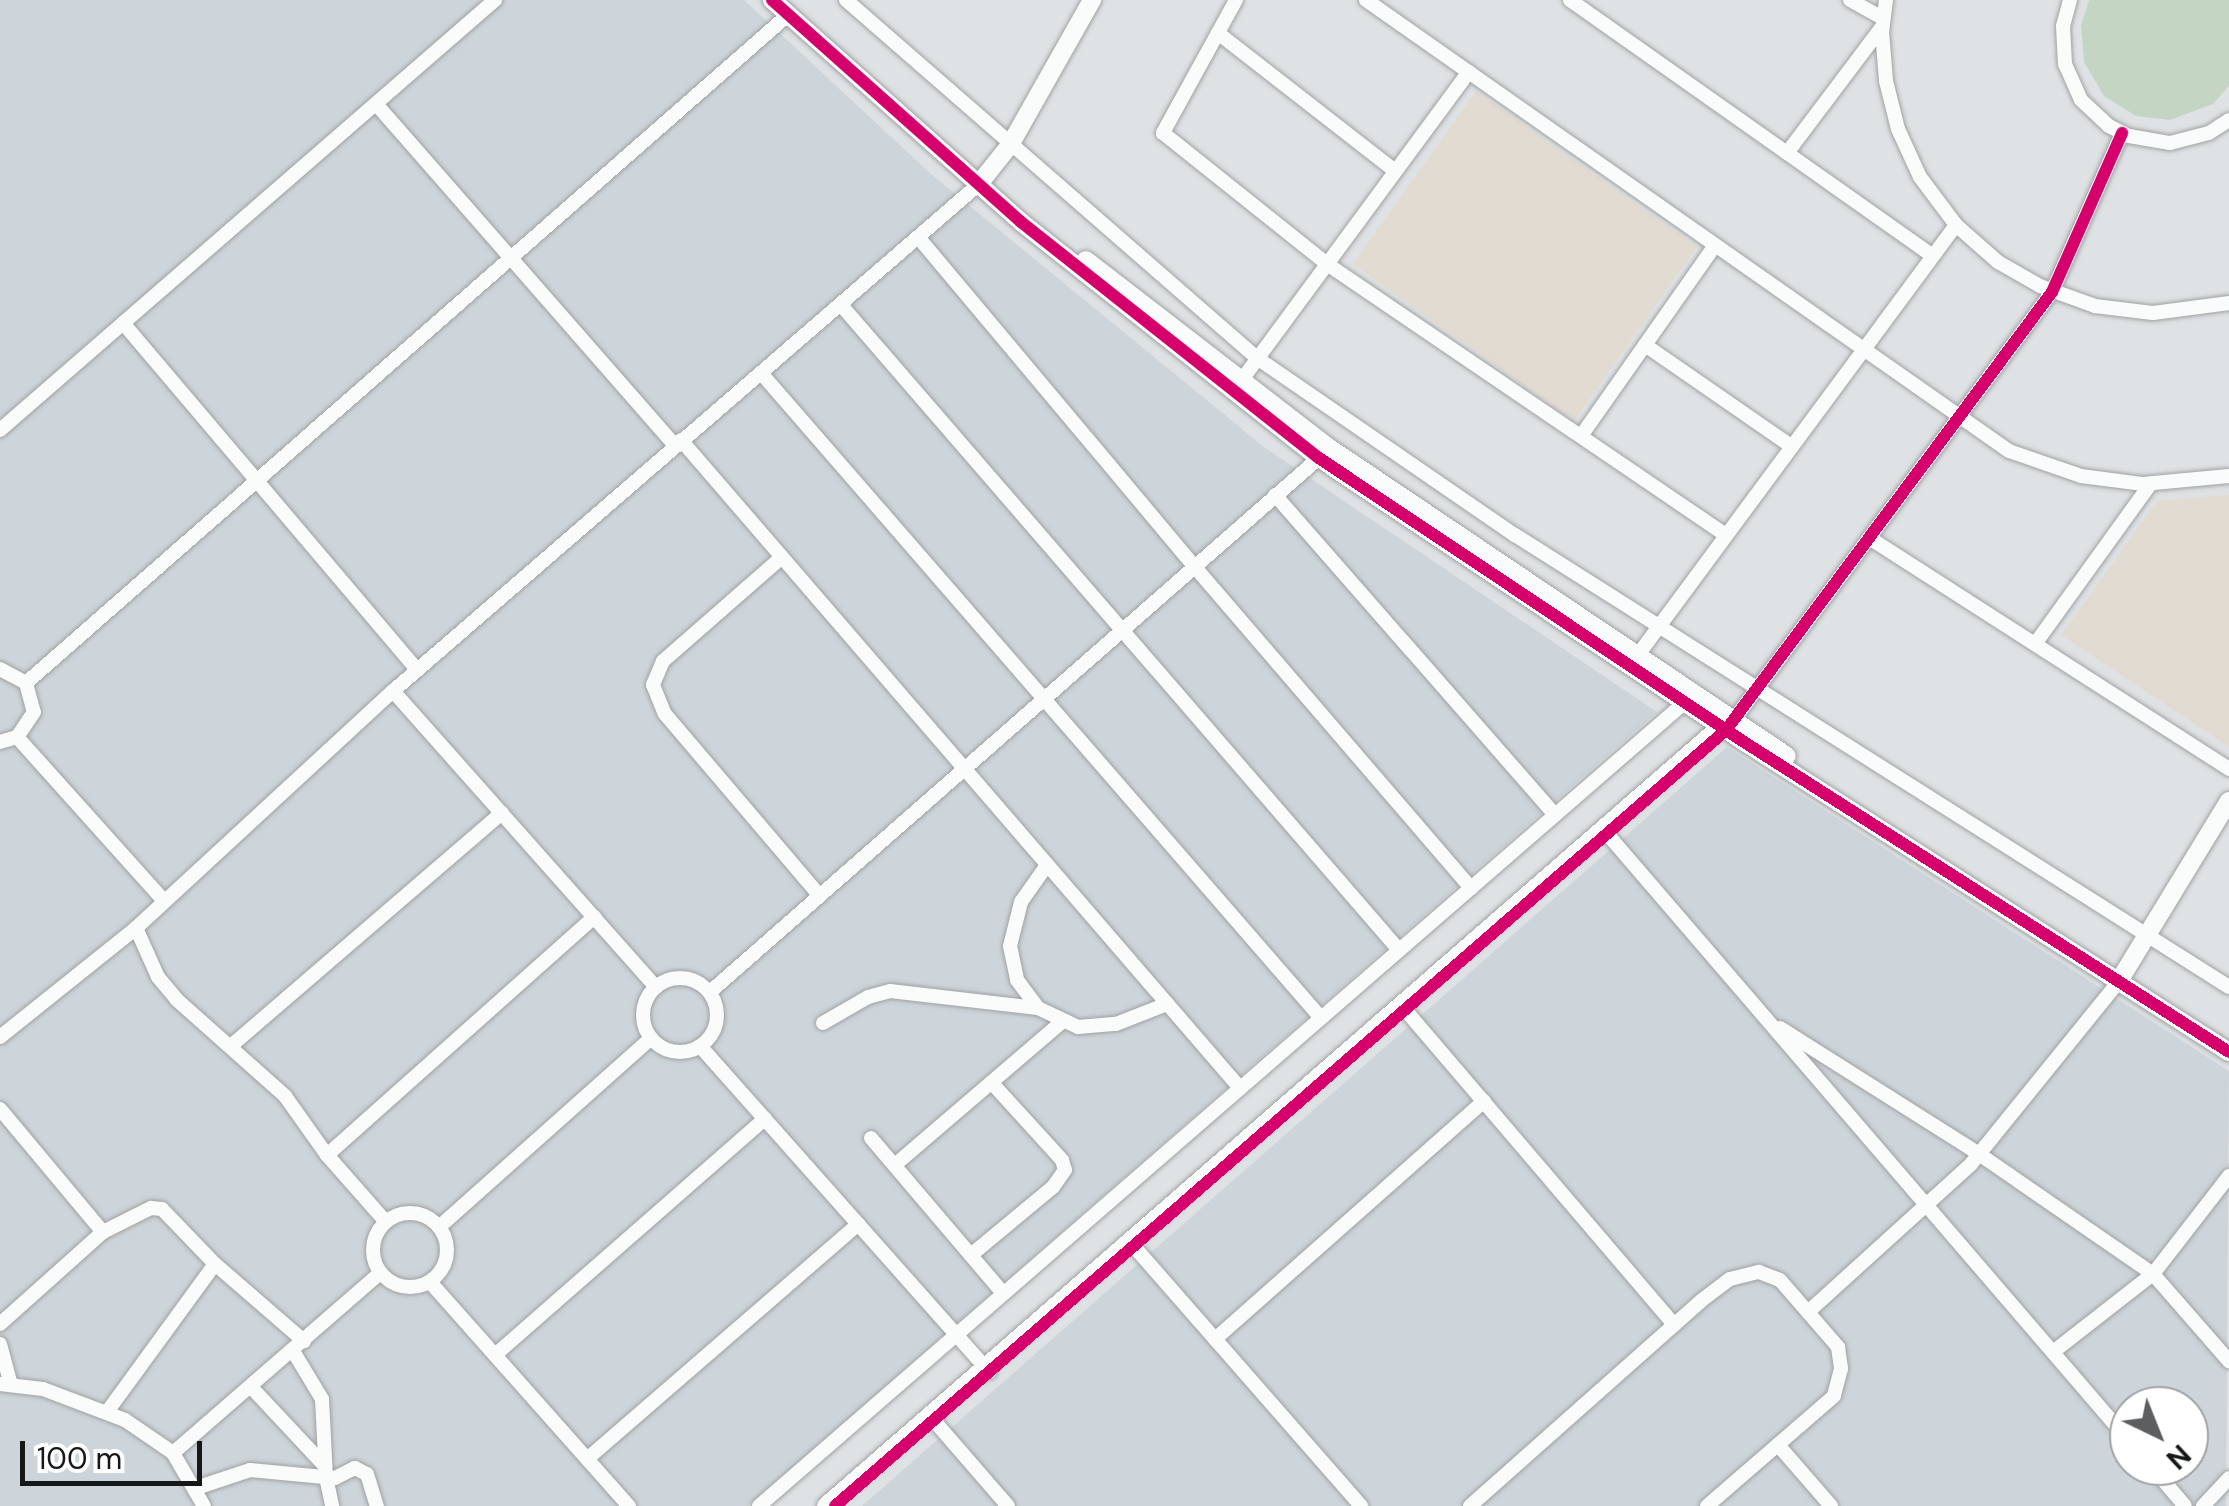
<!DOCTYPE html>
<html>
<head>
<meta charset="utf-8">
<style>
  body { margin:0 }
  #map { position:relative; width:2229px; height:1506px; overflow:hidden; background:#dfe2e4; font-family:"DM Sans",sans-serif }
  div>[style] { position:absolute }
  .built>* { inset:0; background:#ced5da }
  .education>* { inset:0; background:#e2dbd2 }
  .green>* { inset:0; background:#c4d6c3 }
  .roads { filter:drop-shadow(0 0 2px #a0a2a3) drop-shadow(0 0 2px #a0a2a3) }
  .minor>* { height:14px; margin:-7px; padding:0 7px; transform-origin:7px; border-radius:7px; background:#fafbfb }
  .minor>.ring { margin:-7px; padding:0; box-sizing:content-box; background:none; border:14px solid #fafbfb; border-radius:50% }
  .tertiary>* { height:18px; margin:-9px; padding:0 9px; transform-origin:9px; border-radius:9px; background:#fafbfb }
  .cycleway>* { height:12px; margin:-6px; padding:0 6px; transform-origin:6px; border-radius:6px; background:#d6006c }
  span { translate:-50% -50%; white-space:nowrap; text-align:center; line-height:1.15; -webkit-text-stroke:10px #fff; paint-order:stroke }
  .north { position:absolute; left:2109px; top:1386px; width:100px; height:100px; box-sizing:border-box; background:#fff; border:2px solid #a1a2a3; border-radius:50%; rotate:137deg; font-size:28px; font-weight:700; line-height:40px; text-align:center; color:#151718 }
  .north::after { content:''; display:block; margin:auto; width:35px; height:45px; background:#5c5e5f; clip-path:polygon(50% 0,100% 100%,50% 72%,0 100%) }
  .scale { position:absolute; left:20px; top:1441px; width:182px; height:45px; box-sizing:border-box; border:5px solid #151718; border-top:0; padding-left:12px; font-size:30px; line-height:35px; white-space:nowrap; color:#151718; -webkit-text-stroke:8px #fff; paint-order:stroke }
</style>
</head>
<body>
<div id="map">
  <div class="built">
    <i style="clip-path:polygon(0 0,744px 0,932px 175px,1264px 447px,1657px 712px,748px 1506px,0 1506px)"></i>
    <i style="clip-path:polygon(evenodd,1727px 747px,2229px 1071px,2226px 1506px,862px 1506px,1727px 747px,2129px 1406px,2189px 1406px,2189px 1466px,2129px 1466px,2129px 1406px)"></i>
  </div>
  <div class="education">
    <i style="clip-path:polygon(1476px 91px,1697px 247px,1574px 421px,1353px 264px)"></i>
    <i style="clip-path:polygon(2229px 495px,2229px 747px,2061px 635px,2157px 501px)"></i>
  </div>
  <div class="green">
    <i style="clip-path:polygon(2089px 0,2229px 0,2229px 86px,2213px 104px,2170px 120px,2136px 116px,2104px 96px,2084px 62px,2081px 25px)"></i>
  </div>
  <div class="roads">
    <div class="minor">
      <i style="left:846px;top:0;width:545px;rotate:41.06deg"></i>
      <i style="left:1257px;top:358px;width:313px;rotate:34.5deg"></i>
      <i style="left:1515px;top:535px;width:845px;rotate:32.34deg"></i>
      <i style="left:1236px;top:0;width:152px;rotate:118.8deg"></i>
      <i style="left:1163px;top:133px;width:210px;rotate:38.6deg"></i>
      <i style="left:1327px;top:264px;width:481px;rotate:34.2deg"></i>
      <i style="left:1366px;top:0;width:785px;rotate:35.05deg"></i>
      <i style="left:2009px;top:451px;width:76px;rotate:19.1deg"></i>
      <i style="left:2081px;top:476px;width:63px;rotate:7.4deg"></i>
      <i style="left:2143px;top:484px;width:86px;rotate:-5.3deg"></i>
      <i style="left:1570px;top:0;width:444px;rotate:35.2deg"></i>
      <i style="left:1850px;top:0;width:38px;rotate:29deg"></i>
      <i style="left:1886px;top:0;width:31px;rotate:97deg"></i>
      <i style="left:1882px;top:31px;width:50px;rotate:85.4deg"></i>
      <i style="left:1886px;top:81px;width:49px;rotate:76deg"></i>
      <i style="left:1898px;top:129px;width:53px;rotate:65.4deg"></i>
      <i style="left:1920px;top:177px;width:60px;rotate:53.1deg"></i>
      <i style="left:1956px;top:225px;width:56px;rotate:41.4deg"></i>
      <i style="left:1998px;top:262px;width:48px;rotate:29.7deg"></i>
      <i style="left:2040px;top:286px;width:59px;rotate:20deg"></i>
      <i style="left:2095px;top:306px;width:58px;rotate:6.9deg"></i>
      <i style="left:2153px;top:313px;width:77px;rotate:-7.5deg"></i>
      <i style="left:2070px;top:0;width:27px;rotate:105deg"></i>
      <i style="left:2063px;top:26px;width:38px;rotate:87deg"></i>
      <i style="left:2065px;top:64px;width:39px;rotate:66deg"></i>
      <i style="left:2081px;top:100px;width:38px;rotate:43deg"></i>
      <i style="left:2109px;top:126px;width:22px;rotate:27deg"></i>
      <i style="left:2129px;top:136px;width:42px;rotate:9.7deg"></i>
      <i style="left:2170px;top:143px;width:40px;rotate:-14.4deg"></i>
      <i style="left:2209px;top:133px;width:24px;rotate:-33deg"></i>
      <i style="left:1218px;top:33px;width:224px;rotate:37.9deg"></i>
      <i style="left:376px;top:104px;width:454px;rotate:48.8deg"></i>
      <i style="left:1787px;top:153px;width:158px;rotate:-53deg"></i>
      <i style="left:918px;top:237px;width:429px;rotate:50deg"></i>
      <i style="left:1194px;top:566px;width:425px;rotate:49.3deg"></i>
      <i style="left:841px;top:305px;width:853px;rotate:49.14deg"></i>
      <i style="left:123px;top:323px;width:455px;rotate:49.7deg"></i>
      <i style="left:1645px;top:345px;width:178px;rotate:34.7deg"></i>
      <i style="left:761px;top:373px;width:854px;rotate:49.03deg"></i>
      <i style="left:1238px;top:385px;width:389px;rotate:-53.6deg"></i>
      <i style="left:0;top:430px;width:656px;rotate:-40.98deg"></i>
      <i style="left:1581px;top:436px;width:233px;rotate:-54.9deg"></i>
      <i style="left:681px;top:440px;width:856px;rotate:49.22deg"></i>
      <i style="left:1275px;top:495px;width:425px;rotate:48.8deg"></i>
      <i style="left:1871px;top:539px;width:426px;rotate:32.7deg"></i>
      <i style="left:782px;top:557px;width:158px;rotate:138.8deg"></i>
      <i style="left:663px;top:661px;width:26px;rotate:113deg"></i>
      <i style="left:653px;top:685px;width:31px;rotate:68deg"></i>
      <i style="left:665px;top:714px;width:238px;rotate:49.6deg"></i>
      <i style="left:2035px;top:644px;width:198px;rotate:-54.2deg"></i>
      <i style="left:1632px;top:663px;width:545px;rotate:-53.51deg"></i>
      <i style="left:0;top:669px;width:30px;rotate:28deg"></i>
      <i style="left:26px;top:683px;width:30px;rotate:75deg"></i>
      <i style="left:34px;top:712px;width:30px;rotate:124deg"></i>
      <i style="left:17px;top:737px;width:18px;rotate:164deg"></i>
      <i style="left:26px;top:683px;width:1013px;rotate:-41.24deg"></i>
      <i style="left:393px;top:691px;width:396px;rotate:48.4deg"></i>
      <i style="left:1733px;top:721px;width:535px;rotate:-53.37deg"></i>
      <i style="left:2052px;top:292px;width:174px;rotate:-66.2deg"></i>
      <i style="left:17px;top:737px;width:220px;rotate:48.1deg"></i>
      <i style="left:1603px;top:829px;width:807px;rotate:49.32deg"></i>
      <i style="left:1047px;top:865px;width:45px;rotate:125.1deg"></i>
      <i style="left:1021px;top:902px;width:45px;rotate:104deg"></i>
      <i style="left:1010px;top:946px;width:35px;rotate:78deg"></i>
      <i style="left:1017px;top:980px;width:35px;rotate:53deg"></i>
      <i style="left:1038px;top:1008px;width:44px;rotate:25.4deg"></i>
      <i style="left:1078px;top:1027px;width:38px;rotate:-5deg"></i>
      <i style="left:1116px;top:1024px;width:55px;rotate:-21.4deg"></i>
      <i style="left:136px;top:928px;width:54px;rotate:65.8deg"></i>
      <i style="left:158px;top:977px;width:30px;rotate:50deg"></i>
      <i style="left:177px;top:1000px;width:144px;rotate:41.6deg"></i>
      <i style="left:285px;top:1096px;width:72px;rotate:54.6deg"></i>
      <i style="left:327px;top:1155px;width:89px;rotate:48.6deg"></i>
      <i class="ring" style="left:643px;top:978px;width:60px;height:60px"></i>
      <i style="left:710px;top:992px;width:810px;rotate:-41.25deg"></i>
      <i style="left:1402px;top:1006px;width:419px;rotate:49.5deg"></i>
      <i style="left:823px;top:1023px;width:52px;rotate:-30deg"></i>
      <i style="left:868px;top:997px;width:23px;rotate:-15deg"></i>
      <i style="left:890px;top:991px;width:149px;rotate:6.6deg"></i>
      <i style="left:1780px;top:1028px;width:236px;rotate:32.3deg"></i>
      <i style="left:1979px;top:1154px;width:211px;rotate:34.6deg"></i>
      <i style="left:2153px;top:1274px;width:124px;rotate:-52.2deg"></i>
      <i style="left:0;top:1037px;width:174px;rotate:-38.7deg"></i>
      <i style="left:136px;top:928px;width:350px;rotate:-42.7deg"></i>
      <i style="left:393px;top:691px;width:773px;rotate:-40.86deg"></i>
      <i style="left:232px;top:1045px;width:356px;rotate:-40.7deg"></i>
      <i style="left:700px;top:1046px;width:436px;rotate:48.4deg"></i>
      <i style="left:0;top:1109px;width:160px;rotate:50.1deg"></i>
      <i style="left:871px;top:1138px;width:204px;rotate:49.6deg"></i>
      <i style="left:327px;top:1155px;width:358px;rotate:-41.7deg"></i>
      <i style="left:896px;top:1164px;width:220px;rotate:-40.6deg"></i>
      <i class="ring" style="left:373px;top:1213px;width:60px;height:60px"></i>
      <i style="left:439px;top:1227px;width:284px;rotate:-41.7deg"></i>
      <i style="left:1130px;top:1242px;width:351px;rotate:48.8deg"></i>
      <i style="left:971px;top:1255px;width:107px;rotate:-39.7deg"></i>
      <i style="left:1053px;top:1187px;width:21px;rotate:-55deg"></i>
      <i style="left:1065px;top:1170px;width:10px;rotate:-107deg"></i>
      <i style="left:1062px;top:1160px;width:105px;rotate:-132.3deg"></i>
      <i style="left:430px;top:1282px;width:300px;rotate:48.4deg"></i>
      <i style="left:1808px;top:1312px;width:220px;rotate:-42.2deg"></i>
      <i style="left:1971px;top:1164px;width:235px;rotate:-51deg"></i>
      <i style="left:0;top:1324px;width:138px;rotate:-41.8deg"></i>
      <i style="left:103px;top:1232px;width:54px;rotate:-26.6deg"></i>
      <i style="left:151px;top:1208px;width:11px;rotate:5deg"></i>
      <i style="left:162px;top:1209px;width:76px;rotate:46.1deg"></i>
      <i style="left:215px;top:1264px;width:118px;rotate:40.9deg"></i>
      <i style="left:1215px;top:1339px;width:359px;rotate:-41.5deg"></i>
      <i style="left:0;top:1344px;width:42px;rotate:75deg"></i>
      <i style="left:293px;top:1351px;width:56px;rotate:58.9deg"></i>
      <i style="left:322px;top:1399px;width:78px;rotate:87.1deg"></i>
      <i style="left:326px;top:1477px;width:30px;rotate:78deg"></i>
      <i style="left:2053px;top:1352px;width:127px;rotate:-38deg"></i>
      <i style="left:2153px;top:1274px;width:116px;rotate:48.9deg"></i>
      <i style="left:495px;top:1355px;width:359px;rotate:-41.2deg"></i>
      <i style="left:0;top:1384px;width:43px;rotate:6.6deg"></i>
      <i style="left:43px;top:1389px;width:88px;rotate:20.7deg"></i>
      <i style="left:125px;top:1420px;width:58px;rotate:34.5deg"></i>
      <i style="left:173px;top:1453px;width:61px;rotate:59.7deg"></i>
      <i style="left:252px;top:1388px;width:107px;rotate:46.9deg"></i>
      <i style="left:107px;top:1412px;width:183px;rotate:-53.9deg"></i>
      <i style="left:930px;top:1416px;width:119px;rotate:49.1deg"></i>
      <i style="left:1778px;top:1445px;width:81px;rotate:49deg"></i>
      <i style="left:173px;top:1453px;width:274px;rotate:-41deg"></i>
      <i style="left:587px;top:1459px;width:359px;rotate:-40.9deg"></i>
      <i style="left:2151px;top:1466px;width:52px;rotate:49.6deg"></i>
      <i style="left:196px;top:1488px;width:57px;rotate:-18.4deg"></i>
      <i style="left:250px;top:1470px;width:85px;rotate:5.4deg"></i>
      <i style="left:335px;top:1478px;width:22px;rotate:-27deg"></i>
      <i style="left:355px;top:1468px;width:13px;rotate:27deg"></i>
      <i style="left:367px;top:1474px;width:34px;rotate:73deg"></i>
      <i style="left:759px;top:1506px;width:1225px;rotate:-40.96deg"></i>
      <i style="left:1470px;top:1506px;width:310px;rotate:-41.6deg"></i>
      <i style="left:1702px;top:1300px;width:35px;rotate:-37deg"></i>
      <i style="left:1730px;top:1279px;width:30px;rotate:-14deg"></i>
      <i style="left:1759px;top:1272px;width:22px;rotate:21deg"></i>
      <i style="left:1780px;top:1280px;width:89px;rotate:49.1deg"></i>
      <i style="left:1838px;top:1347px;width:22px;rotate:82deg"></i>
      <i style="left:1841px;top:1369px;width:28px;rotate:105deg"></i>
      <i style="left:1834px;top:1396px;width:168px;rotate:139.1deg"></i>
      <i style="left:2203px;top:1506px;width:38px;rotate:-47deg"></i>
    </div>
    <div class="tertiary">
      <i style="left:772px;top:0;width:334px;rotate:41.7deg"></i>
      <i style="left:1021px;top:222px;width:380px;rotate:38.4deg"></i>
      <i style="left:1319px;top:458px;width:508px;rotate:33.75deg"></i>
      <i style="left:1741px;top:740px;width:579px;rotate:32.59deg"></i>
      <i style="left:978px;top:185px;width:51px;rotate:-51.3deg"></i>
      <i style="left:1010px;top:145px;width:167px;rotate:-60.5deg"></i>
      <i style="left:1086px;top:260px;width:306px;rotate:37.7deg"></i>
      <i style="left:1328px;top:447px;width:553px;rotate:33.95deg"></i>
      <i style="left:2119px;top:981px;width:211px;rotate:-58.6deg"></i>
      <i style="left:826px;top:1506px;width:1195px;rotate:-41.06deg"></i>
    </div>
  </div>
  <div class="cycleway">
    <i style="left:772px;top:0;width:334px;rotate:41.7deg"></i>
    <i style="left:1021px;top:222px;width:380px;rotate:38.4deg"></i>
    <i style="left:1319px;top:458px;width:508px;rotate:33.75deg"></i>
    <i style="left:1741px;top:740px;width:579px;rotate:32.59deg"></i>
    <i style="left:835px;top:1506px;width:1182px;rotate:-41.05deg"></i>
    <i style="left:1726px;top:730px;width:546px;rotate:-53.34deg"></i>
    <i style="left:2052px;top:292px;width:174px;rotate:-66.2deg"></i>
  </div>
  <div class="north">N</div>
  <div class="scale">100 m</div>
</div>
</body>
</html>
